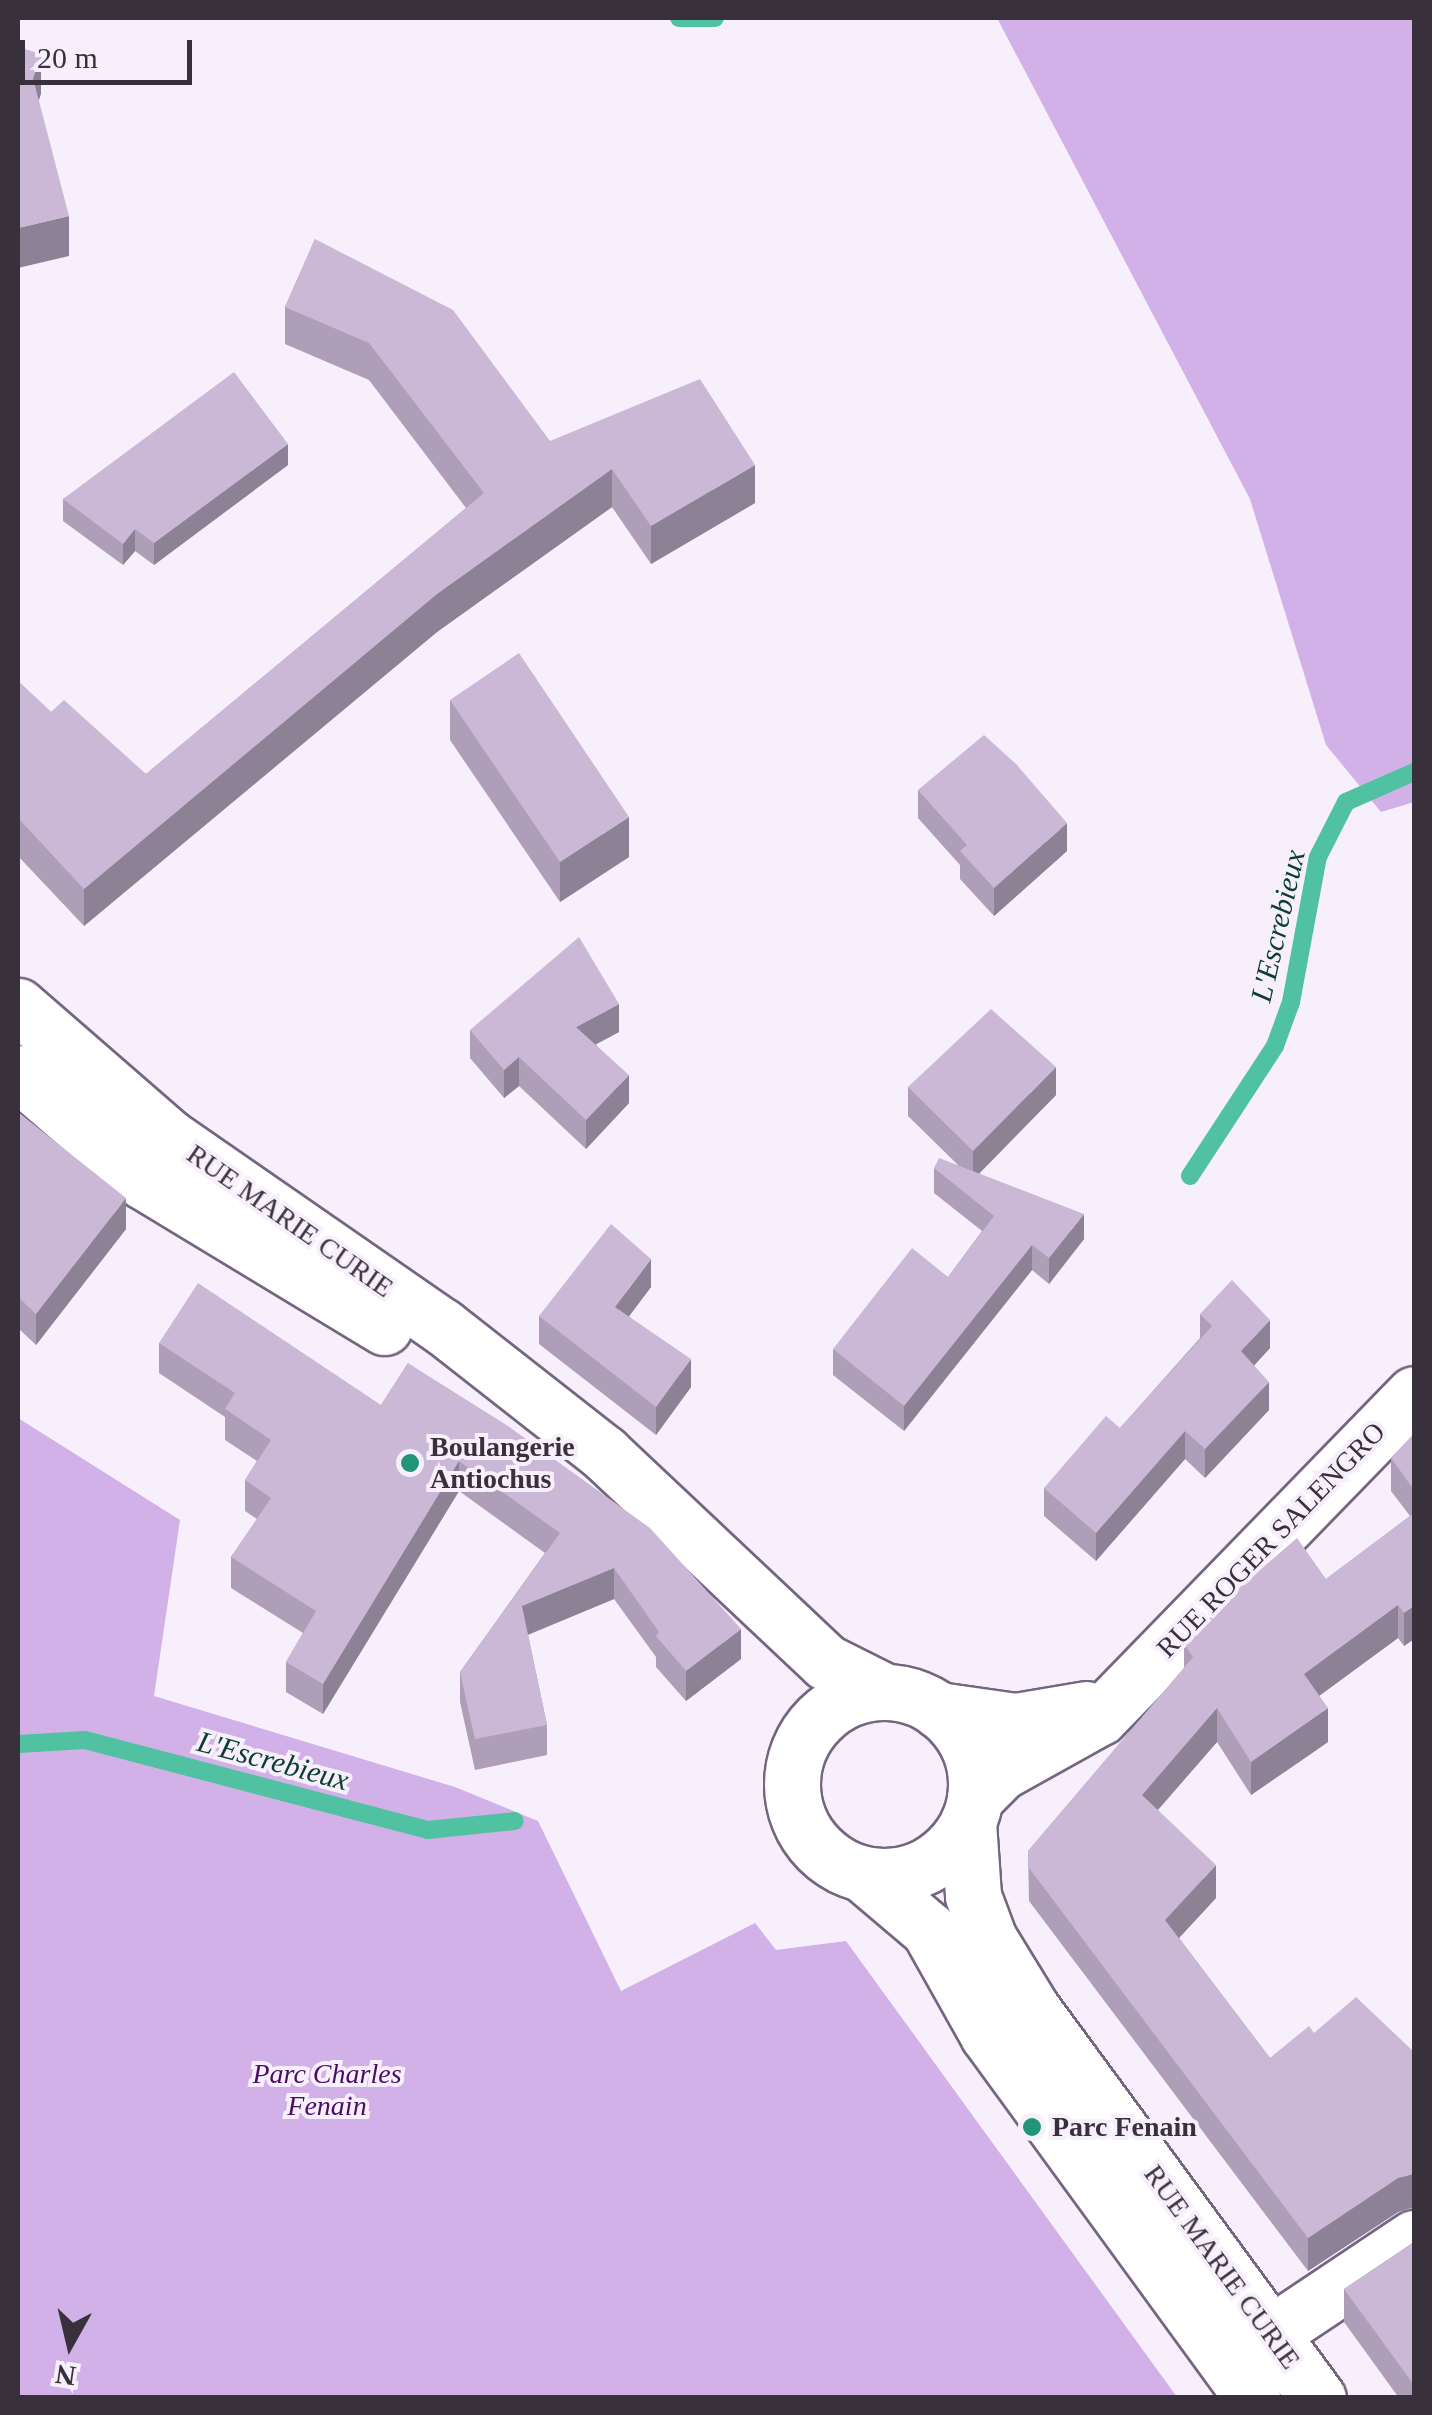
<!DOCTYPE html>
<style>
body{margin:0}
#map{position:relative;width:1432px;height:2415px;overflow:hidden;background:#f7f0fc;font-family:Georgia,serif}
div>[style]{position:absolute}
.green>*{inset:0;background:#d2b1e8}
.stream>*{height:18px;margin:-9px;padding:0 9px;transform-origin:9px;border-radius:9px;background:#50c2a2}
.roads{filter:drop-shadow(2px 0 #756580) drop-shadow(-2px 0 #756580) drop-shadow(0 2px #756580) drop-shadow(0 -2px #756580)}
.minor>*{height:55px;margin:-27.5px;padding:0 27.5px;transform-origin:27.5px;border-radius:27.5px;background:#fff}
.minor>.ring{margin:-27.5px;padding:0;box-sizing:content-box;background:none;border:55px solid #fff;border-radius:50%}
.wall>*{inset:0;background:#ae9eb8}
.shaded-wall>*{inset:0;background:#8d8196}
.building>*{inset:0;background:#cab8d6}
.dots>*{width:28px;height:28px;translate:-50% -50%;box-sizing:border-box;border:5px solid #f7f0fc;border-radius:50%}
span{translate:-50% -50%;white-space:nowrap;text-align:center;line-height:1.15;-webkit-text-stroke:8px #f7f0fc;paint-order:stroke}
.street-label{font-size:28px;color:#38313c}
.poi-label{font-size:28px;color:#38313c;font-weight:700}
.left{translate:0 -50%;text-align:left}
.park-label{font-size:28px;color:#4a0d66;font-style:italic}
.water-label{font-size:30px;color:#093d30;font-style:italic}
.frame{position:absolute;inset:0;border:20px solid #38313c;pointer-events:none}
.north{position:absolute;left:20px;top:2295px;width:100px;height:100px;-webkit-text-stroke:8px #f7f0fc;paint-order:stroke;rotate:188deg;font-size:28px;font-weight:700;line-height:40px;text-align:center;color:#38313c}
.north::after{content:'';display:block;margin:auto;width:35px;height:45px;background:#38313c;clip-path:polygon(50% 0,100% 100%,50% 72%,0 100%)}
.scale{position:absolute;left:20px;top:40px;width:172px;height:45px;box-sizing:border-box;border:5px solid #38313c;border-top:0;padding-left:12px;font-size:30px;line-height:35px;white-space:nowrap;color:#38313c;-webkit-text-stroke:8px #f7f0fc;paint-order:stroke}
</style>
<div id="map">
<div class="green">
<i style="clip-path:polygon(997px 18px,1414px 18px,1414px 802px,1381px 812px,1326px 745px,1250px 499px)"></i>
<i style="clip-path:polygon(18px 1418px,180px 1520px,154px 1696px,455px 1787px,538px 1821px,621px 1991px,755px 1923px,776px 1950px,846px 1941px,1177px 2397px,18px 2397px)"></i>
</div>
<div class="stream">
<i style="left:679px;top:18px;width:36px"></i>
<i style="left:1190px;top:1176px;width:155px;rotate:-56.8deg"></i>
<i style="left:1275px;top:1046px;width:47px;rotate:-70deg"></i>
<i style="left:1291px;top:1002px;width:147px;rotate:-79.5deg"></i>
<i style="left:1318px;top:857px;width:62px;rotate:-63deg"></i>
<i style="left:1346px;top:802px;width:74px;rotate:-23.8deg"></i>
<i style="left:18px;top:1744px;width:67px;rotate:-3.4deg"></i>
<i style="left:85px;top:1740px;width:355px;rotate:14.7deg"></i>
<i style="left:428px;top:1830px;width:87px;rotate:-5.9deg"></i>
</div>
<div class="roads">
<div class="minor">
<i style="left:18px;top:1006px;width:201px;rotate:41deg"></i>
<i style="left:170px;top:1138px;width:331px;rotate:34.7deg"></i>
<i style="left:442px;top:1326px;width:206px;rotate:38.1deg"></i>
<i style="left:604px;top:1453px;width:305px;rotate:43.3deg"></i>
<i style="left:826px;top:1662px;width:67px;rotate:26.6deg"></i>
<i style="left:18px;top:1073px;width:165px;rotate:40.8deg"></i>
<i style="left:143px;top:1181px;width:282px;rotate:31.2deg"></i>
<i class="ring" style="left:792px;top:1692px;width:129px;height:129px"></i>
<i style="left:938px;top:1710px;width:78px;rotate:8.1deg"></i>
<i style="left:1015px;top:1721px;width:72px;rotate:-9.6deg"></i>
<i style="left:975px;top:1798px;width:37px;rotate:-45deg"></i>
<i style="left:1001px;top:1772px;width:113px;rotate:-29.1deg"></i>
<i style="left:1100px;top:1717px;width:450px;rotate:-45.8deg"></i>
<i style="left:968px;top:1822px;width:74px;rotate:86.1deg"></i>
<i style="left:973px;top:1896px;width:46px;rotate:69.6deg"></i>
<i style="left:989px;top:1939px;width:82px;rotate:58.4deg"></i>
<i style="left:1032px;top:2009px;width:483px;rotate:53.7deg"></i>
<i style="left:863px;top:1874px;width:87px;rotate:40.3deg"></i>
<i style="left:929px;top:1930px;width:120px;rotate:60.7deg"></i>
<i style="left:988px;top:2035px;width:449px;rotate:53.9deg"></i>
<i style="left:1270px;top:2334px;width:173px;rotate:-33.7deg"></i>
</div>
</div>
<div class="wall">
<i style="clip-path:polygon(315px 239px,550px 441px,755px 503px,651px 564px,612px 507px,437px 632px,84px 926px,18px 856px,18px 681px,51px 712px,146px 774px,466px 508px,369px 380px,285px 344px,285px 307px)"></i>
<i style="clip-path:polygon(288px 465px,154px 565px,135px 551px,123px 565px,63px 521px,63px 499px)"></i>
<i style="clip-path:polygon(450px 700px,629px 857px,560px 902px,450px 740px)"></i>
<i style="clip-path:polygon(918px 790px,1067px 851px,994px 916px,960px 879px,960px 865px,918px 818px)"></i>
<i style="clip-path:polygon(470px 1030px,619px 1032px,596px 1044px,629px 1103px,586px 1149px,519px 1086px,504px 1098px,470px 1058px)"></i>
<i style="clip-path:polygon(908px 1087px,1056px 1095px,979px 1173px,1084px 1239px,1049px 1284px,1032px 1270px,904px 1431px,833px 1375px,833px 1349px,948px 1277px,982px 1231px,934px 1193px,934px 1168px,958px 1165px,908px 1116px)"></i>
<i style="clip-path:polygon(18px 1112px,126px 1229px,36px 1345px,18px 1328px)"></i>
<i style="clip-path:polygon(651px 1287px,629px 1316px,691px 1387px,656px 1435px,539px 1344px,539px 1316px)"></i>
<i style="clip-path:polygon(1200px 1314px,1270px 1348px,1254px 1365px,1269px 1410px,1205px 1478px,1185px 1459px,1096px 1561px,1044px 1516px,1044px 1488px,1120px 1428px,1200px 1338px)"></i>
<i style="clip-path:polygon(159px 1343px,381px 1405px,408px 1363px,741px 1659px,686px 1701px,656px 1667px,656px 1657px,614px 1599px,528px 1635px,547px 1725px,547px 1755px,475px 1770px,460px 1702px,460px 1672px,545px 1553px,459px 1491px,323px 1714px,286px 1692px,286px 1662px,303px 1633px,231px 1588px,231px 1557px,257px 1519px,245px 1511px,245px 1480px,257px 1461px,225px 1440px,225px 1417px,159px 1373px)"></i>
<i style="clip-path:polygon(1414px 1434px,1414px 1639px,1404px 1646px,1398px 1638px,1319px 1696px,1328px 1742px,1251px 1795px,1217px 1742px,1158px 1810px,1216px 1898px,1179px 1938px,1270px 2058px,1314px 2033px,1414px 2052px,1414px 2208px,1398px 2212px,1308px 2271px,1029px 1901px,1028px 1851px,1184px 1668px,1184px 1644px,1326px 1579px,1410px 1516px,1391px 1491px,1391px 1458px)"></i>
<i style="clip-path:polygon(1414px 2242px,1414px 2398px,1399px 2398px,1344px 2322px,1344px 2289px)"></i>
</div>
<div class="shaded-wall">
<i style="clip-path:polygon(41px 54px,41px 94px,33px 118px,33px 78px)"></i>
<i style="clip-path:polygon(69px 216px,69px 256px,18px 268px,18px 228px)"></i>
<i style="clip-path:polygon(288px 444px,288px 465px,154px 565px,154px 543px)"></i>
<i style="clip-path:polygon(755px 465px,755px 503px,651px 564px,651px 526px)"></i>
<i style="clip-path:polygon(612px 469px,612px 507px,437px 632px,84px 926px,84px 889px,437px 594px)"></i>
<i style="clip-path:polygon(135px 529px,135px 551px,123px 565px,123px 544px)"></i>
<i style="clip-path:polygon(629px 817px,629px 857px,560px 902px,560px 862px)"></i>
<i style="clip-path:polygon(1067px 823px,1067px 851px,994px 916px,994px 888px)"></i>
<i style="clip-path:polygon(619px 1004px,619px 1032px,576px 1055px,576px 1027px)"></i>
<i style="clip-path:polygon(519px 1057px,519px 1086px,504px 1098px,504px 1070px)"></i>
<i style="clip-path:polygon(1056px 1067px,1056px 1095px,973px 1180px,973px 1151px)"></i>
<i style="clip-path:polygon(629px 1075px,629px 1103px,586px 1149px,586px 1120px)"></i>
<i style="clip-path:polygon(126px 1198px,126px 1229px,36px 1345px,36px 1314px)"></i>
<i style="clip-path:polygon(1084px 1214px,1084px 1239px,1049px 1284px,1049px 1258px)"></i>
<i style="clip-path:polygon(1032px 1245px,1032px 1270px,904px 1431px,904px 1406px)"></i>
<i style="clip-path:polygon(651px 1259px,651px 1287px,615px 1335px,615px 1307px)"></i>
<i style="clip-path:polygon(1270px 1320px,1270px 1348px,1241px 1380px,1241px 1351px)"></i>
<i style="clip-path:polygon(691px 1359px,691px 1387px,656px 1435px,656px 1407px)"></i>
<i style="clip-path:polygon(1269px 1382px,1269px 1410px,1205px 1478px,1205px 1449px)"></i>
<i style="clip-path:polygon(1185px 1431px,1185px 1459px,1096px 1561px,1096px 1533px)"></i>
<i style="clip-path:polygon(459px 1461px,459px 1491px,323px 1714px,323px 1684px)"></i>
<i style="clip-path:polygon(614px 1568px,614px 1599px,522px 1637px,522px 1606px)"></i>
<i style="clip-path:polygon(1398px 1605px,1398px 1638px,1304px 1707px,1304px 1674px)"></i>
<i style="clip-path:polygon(1414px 1606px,1414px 1639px,1404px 1646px,1404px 1613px)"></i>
<i style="clip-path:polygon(741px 1629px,741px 1659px,686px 1701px,686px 1671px)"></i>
<i style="clip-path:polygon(1217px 1708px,1217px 1742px,1142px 1828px,1142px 1795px)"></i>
<i style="clip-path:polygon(1328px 1708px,1328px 1742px,1251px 1795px,1251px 1762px)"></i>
<i style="clip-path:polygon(1216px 1865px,1216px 1898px,1165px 1953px,1165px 1920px)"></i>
<i style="clip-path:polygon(1413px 2174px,1413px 2207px,1398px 2212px,1308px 2271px,1308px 2238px,1398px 2178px)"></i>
</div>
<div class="building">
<i style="clip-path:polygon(18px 47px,41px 54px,33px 78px,69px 216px,18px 228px)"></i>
<i style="clip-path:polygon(315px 239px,453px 310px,550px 441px,700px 379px,755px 465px,651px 526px,612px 469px,437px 594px,84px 889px,18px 818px,18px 681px,51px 712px,64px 700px,146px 774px,484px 493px,369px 343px,285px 307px)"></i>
<i style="clip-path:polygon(234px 372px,288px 444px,154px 543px,135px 529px,123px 544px,63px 499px)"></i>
<i style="clip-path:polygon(519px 653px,629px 817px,560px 862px,450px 700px)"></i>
<i style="clip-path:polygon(984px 735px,1016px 764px,1067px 823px,994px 888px,960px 851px,967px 845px,918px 790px)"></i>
<i style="clip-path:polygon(579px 937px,619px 1004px,576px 1027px,629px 1075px,586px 1120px,519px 1057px,504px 1070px,470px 1030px)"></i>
<i style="clip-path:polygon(991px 1009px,1056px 1067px,973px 1151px,908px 1087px)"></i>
<i style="clip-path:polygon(18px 1112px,126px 1198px,36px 1314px,18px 1297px)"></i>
<i style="clip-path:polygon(939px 1158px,1084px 1214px,1049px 1258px,1032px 1245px,904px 1406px,833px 1349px,912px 1248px,948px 1277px,994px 1216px,934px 1168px)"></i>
<i style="clip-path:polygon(611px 1224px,651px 1259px,615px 1307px,691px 1359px,656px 1407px,539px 1316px)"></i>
<i style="clip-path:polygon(1232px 1280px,1270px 1320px,1241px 1351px,1269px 1382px,1205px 1449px,1185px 1431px,1096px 1533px,1044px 1488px,1106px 1416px,1120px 1428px,1212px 1326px,1200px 1314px)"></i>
<i style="clip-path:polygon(198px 1283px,381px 1405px,408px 1363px,508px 1426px,650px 1528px,741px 1629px,686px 1671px,656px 1636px,659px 1632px,614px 1568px,522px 1606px,547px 1725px,475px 1739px,460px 1672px,560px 1533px,459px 1461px,323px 1684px,286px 1662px,316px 1611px,231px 1557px,271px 1498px,245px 1480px,271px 1440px,225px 1409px,235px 1393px,159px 1343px)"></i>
<i style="clip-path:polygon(1414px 1434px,1414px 1490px,1391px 1458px)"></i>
<i style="clip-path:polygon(1414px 1513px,1414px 1606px,1404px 1613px,1398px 1605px,1304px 1674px,1328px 1708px,1251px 1762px,1217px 1708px,1142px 1795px,1216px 1865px,1165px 1920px,1270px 2058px,1309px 2026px,1314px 2033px,1356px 1997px,1414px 2052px,1414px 2174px,1398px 2178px,1308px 2238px,1029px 1868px,1028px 1851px,1193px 1657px,1184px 1644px,1241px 1586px,1297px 1538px,1326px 1579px)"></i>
<i style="clip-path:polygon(1414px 2242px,1414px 2385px,1344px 2289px)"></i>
</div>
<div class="dots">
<i style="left:410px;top:1463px;background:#229578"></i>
<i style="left:1032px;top:2127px;background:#229578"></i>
</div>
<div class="street-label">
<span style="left:290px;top:1221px;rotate:35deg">RUE MARIE CURIE</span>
<span style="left:1271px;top:1540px;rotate:-46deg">RUE ROGER SALENGRO</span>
<span style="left:1222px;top:2267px;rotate:54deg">RUE MARIE CURIE</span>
</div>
<div class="poi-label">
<span class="left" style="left:430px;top:1463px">Boulangerie<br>Antiochus</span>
<span class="left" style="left:1052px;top:2127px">Parc Fenain</span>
</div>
<div class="park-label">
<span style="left:327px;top:2090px">Parc Charles<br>Fenain</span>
</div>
<div class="water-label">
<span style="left:1278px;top:926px;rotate:-77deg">L'Escrebieux</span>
<span style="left:273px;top:1761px;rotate:15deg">L'Escrebieux</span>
</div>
<div class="frame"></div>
<div class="north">N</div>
<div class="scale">20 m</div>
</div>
